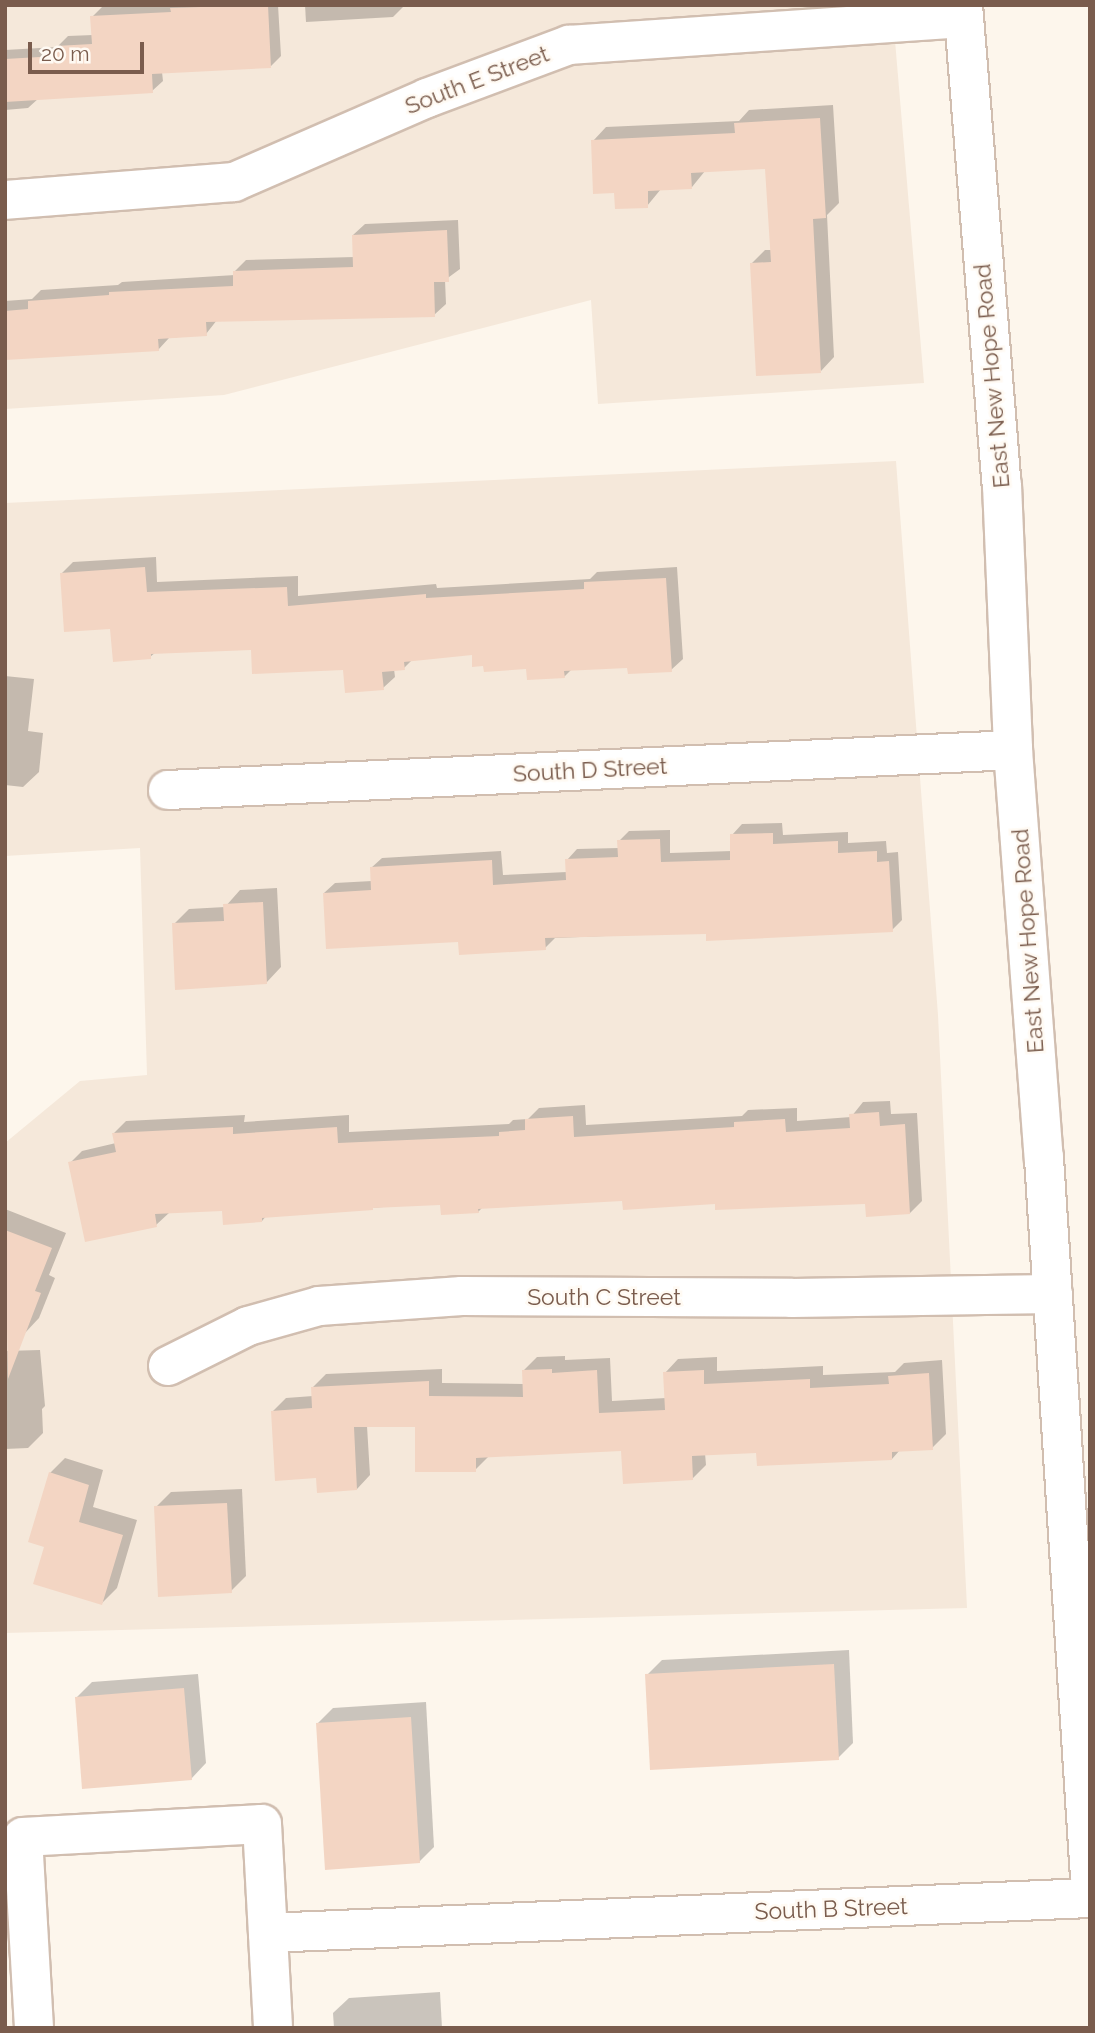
<!DOCTYPE html>
<style>
body{margin:0}
#map{position:relative;width:1095px;height:2033px;overflow:hidden;background:#fdf6ec;font-family:Raleway,sans-serif}
div>[style]{position:absolute}
.residential>*{inset:0;background:#f5e8da}
.shadow>*{inset:0;background:#0003}
.building>*{inset:0;background:#f3d5c3}
.roads{filter:drop-shadow(2px 0 #d1beb0) drop-shadow(-2px 0 #d1beb0) drop-shadow(0 2px #d1beb0) drop-shadow(0 -2px #d1beb0)}
.minor>*{height:38px;margin:-19px;padding:0 19px;transform-origin:19px;border-radius:19px;background:#fff}
span{translate:-50% -50%;white-space:nowrap;text-align:center;line-height:1.15;-webkit-text-stroke:5px #fffaf3;paint-order:stroke}
.street-label{font-size:23px;color:#7a5c4d}
.frame{position:absolute;inset:0;border:7px solid #7a5c4d;pointer-events:none}
.scale{position:absolute;left:28px;top:42px;width:116px;height:32px;box-sizing:border-box;border:4px solid #7a5c4d;border-top:0;padding-left:9px;font-size:21px;line-height:24px;white-space:nowrap;color:#7a5c4d;-webkit-text-stroke:5px #fffaf3;paint-order:stroke}
</style>
<div id="map">
<div class="residential">
<i style="clip-path:polygon(5px 5px,892px 5px,924px 383px,598px 404px,591px 300px,224px 395px,5px 409px)"></i>
<i style="clip-path:polygon(896px 461px,938px 1015px,967px 1608px,5px 1633px,5px 1143px,80px 1081px,147px 1075px,140px 848px,5px 856px,5px 503px)"></i>
</div>
<div class="shadow">
<i style="clip-path:polygon(278px 5px,281px 56px,271px 66px,162px 72px,163px 81px,152px 91px,39px 98px,28px 108px,5px 110px,5px 50px,57px 47px,68px 36px,93px 35px,92px 17px,102px 7px)"></i>
<i style="clip-path:polygon(305px 5px,403px 5px,403px 7px,393px 17px,306px 22px)"></i>
<i style="clip-path:polygon(833px 105px,839px 203px,827px 215px,834px 357px,821px 371px,751px 264px,765px 250px,772px 250px,766px 168px,705px 171px,692px 187px,661px 189px,647px 206px,616px 192px,593px 141px,606px 127px,739px 121px,749px 110px)"></i>
<i style="clip-path:polygon(458px 220px,460px 269px,445px 280px,446px 304px,434px 315px,217px 320px,206px 334px,169px 338px,158px 350px,5px 357px,5px 301px,32px 299px,41px 290px,118px 285px,122px 282px,235px 275px,235px 271px,246px 260px,354px 257px,353px 235px,365px 224px)"></i>
<i style="clip-path:polygon(156px 557px,157px 582px,298px 576px,298px 596px,436px 584px,437px 588px,590px 579px,597px 572px,677px 567px,683px 659px,671px 670px,629px 666px,572px 669px,564px 677px,527px 667px,485px 664px,473px 654px,413px 659px,404px 668px,394px 669px,395px 677px,383px 688px,345px 668px,253px 648px,156px 652px,150px 657px,112px 627px,61px 574px,73px 562px)"></i>
<i style="clip-path:polygon(5px 676px,34px 679px,28px 731px,43px 733px,39px 772px,23px 787px,5px 785px)"></i>
<i style="clip-path:polygon(782px 823px,783px 835px,848px 832px,848px 843px,886px 841px,887px 853px,898px 852px,902px 920px,892px 930px,707px 932px,555px 938px,545px 948px,460px 940px,324px 893px,335px 883px,372px 881px,371px 868px,382px 858px,501px 851px,503px 875px,567px 872px,567px 860px,577px 849px,619px 848px,619px 841px,629px 831px,670px 830px,670px 853px,732px 851px,732px 835px,742px 824px)"></i>
<i style="clip-path:polygon(277px 888px,281px 967px,266px 983px,174px 924px,189px 909px,225px 907px,240px 890px)"></i>
<i style="clip-path:polygon(890px 1101px,891px 1114px,917px 1113px,922px 1201px,910px 1213px,867px 1202px,624px 1200px,482px 1208px,478px 1212px,442px 1203px,267px 1215px,262px 1221px,223px 1209px,170px 1212px,156px 1225px,70px 1163px,82px 1151px,116px 1143px,114px 1133px,126px 1121px,245px 1115px,244px 1122px,349px 1115px,349px 1132px,509px 1124px,513px 1120px,528px 1119px,539px 1108px,585px 1105px,586px 1125px,742px 1116px,748px 1110px,797px 1108px,797px 1121px,851px 1117px,863px 1102px)"></i>
<i style="clip-path:polygon(5px 1209px,66px 1233px,49px 1275px,55px 1278px,39px 1318px,24px 1334px,5px 1326px)"></i>
<i style="clip-path:polygon(40px 1350px,45px 1406px,42px 1409px,43px 1433px,28px 1448px,5px 1449px,5px 1351px)"></i>
<i style="clip-path:polygon(565px 1356px,565px 1360px,610px 1358px,612px 1401px,666px 1398px,665px 1373px,678px 1359px,717px 1357px,717px 1371px,823px 1366px,823px 1375px,895px 1372px,904px 1363px,942px 1360px,946px 1434px,932px 1448px,900px 1450px,892px 1459px,758px 1451px,705px 1453px,706px 1465px,692px 1479px,622px 1449px,489px 1456px,475px 1470px,416px 1425px,367px 1426px,370px 1475px,357px 1489px,318px 1476px,273px 1411px,286px 1398px,313px 1396px,313px 1387px,326px 1374px,442px 1369px,442px 1383px,524px 1384px,523px 1371px,537px 1357px)"></i>
<i style="clip-path:polygon(65px 1458px,103px 1470px,93px 1507px,137px 1520px,117px 1588px,102px 1603px,47px 1545px,50px 1473px)"></i>
<i style="clip-path:polygon(242px 1489px,246px 1576px,231px 1591px,156px 1507px,171px 1492px)"></i>
<i style="clip-path:polygon(849px 1650px,853px 1743px,838px 1758px,647px 1675px,662px 1660px)"></i>
<i style="clip-path:polygon(198px 1674px,206px 1763px,191px 1779px,77px 1697px,92px 1682px)"></i>
<i style="clip-path:polygon(426px 1702px,434px 1847px,419px 1862px,318px 1723px,333px 1708px)"></i>
<i style="clip-path:polygon(440px 1992px,442px 2028px,334px 2028px,333px 2013px,349px 1998px)"></i>
</div>
<div class="building">
<i style="clip-path:polygon(268px 5px,271px 68px,152px 74px,153px 93px,5px 102px,5px 59px,57px 56px,56px 46px,92px 44px,90px 16px,171px 12px,170px 8px)"></i>
<i style="clip-path:polygon(820px 118px,826px 218px,813px 219px,821px 373px,756px 376px,750px 263px,771px 262px,765px 169px,691px 173px,692px 189px,648px 191px,648px 208px,615px 209px,614px 193px,593px 194px,591px 140px,735px 133px,734px 123px)"></i>
<i style="clip-path:polygon(447px 230px,449px 282px,434px 282px,435px 317px,206px 322px,207px 336px,158px 339px,159px 351px,5px 360px,5px 311px,28px 309px,28px 301px,109px 295px,109px 292px,233px 286px,233px 271px,353px 267px,352px 235px)"></i>
<i style="clip-path:polygon(145px 567px,147px 592px,287px 587px,288px 606px,426px 594px,426px 598px,584px 589px,584px 582px,666px 578px,672px 672px,628px 674px,627px 668px,564px 671px,565px 678px,527px 680px,526px 669px,484px 672px,483px 666px,472px 667px,472px 655px,404px 662px,405px 670px,382px 672px,384px 690px,345px 693px,343px 670px,252px 674px,251px 650px,151px 654px,151px 659px,113px 662px,110px 629px,64px 632px,60px 573px)"></i>
<i style="clip-path:polygon(773px 833px,773px 844px,838px 841px,838px 853px,877px 851px,877px 862px,889px 861px,893px 932px,706px 941px,706px 934px,545px 938px,546px 950px,459px 955px,458px 942px,326px 949px,323px 893px,371px 890px,370px 867px,492px 860px,493px 885px,566px 880px,565px 859px,618px 857px,617px 840px,660px 839px,661px 862px,730px 860px,730px 834px)"></i>
<i style="clip-path:polygon(263px 902px,267px 984px,175px 990px,172px 923px,224px 921px,223px 904px)"></i>
<i style="clip-path:polygon(879px 1112px,880px 1126px,905px 1124px,910px 1214px,866px 1217px,865px 1204px,715px 1210px,715px 1204px,623px 1210px,622px 1201px,478px 1209px,479px 1213px,441px 1215px,440px 1205px,373px 1208px,373px 1210px,262px 1218px,262px 1222px,223px 1225px,222px 1211px,155px 1214px,157px 1227px,85px 1242px,68px 1162px,116px 1152px,112px 1133px,233px 1127px,233px 1134px,337px 1127px,338px 1143px,499px 1136px,499px 1132px,525px 1130px,525px 1119px,573px 1116px,574px 1137px,734px 1127px,734px 1122px,785px 1119px,786px 1132px,850px 1128px,849px 1114px)"></i>
<i style="clip-path:polygon(5px 1230px,52px 1248px,35px 1291px,41px 1293px,8px 1379px)"></i>
<i style="clip-path:polygon(552px 1369px,552px 1373px,597px 1370px,599px 1413px,665px 1410px,663px 1372px,704px 1370px,704px 1384px,810px 1379px,810px 1388px,889px 1384px,888px 1376px,929px 1373px,933px 1450px,892px 1452px,892px 1460px,757px 1466px,756px 1453px,692px 1456px,693px 1480px,623px 1484px,621px 1451px,476px 1458px,476px 1472px,415px 1472px,415px 1427px,354px 1427px,357px 1490px,317px 1493px,316px 1478px,275px 1481px,271px 1411px,312px 1408px,311px 1387px,429px 1381px,429px 1396px,523px 1397px,522px 1370px)"></i>
<i style="clip-path:polygon(49px 1472px,89px 1485px,79px 1522px,123px 1535px,102px 1605px,33px 1584px,44px 1547px,28px 1542px)"></i>
<i style="clip-path:polygon(227px 1503px,232px 1593px,158px 1597px,154px 1506px)"></i>
<i style="clip-path:polygon(834px 1664px,839px 1760px,650px 1770px,645px 1674px)"></i>
<i style="clip-path:polygon(184px 1688px,192px 1780px,82px 1789px,75px 1697px)"></i>
<i style="clip-path:polygon(411px 1717px,420px 1863px,325px 1870px,316px 1723px)"></i>
</div>
<div class="roads">
<div class="minor">
<i style="left:963px;top:5px;width:482px;rotate:85.4deg"></i>
<i style="left:1002px;top:485px;width:265px;rotate:87.6deg"></i>
<i style="left:1013px;top:750px;width:409px;rotate:85.7deg"></i>
<i style="left:1044px;top:1158px;width:721px;rotate:86.34deg"></i>
<i style="left:5px;top:200px;width:230px;rotate:-4.5deg"></i>
<i style="left:234px;top:182px;width:210px;rotate:-23.5deg"></i>
<i style="left:427px;top:98px;width:152px;rotate:-20.5deg"></i>
<i style="left:569px;top:45px;width:395px;rotate:-3.9deg"></i>
<i style="left:168px;top:790px;width:846px;rotate:-2.71deg"></i>
<i style="left:168px;top:1366px;width:89px;rotate:-26.6deg"></i>
<i style="left:248px;top:1326px;width:74px;rotate:-15.7deg"></i>
<i style="left:319px;top:1306px;width:143px;rotate:-4deg"></i>
<i style="left:462px;top:1296px;width:330px;rotate:0.3deg"></i>
<i style="left:792px;top:1298px;width:261px;rotate:-0.9deg"></i>
<i style="left:268px;top:1933px;width:823px;rotate:-2.44deg"></i>
<i style="left:34px;top:2028px;width:191px;rotate:-93.3deg"></i>
<i style="left:23px;top:1837px;width:239px;rotate:-3.1deg"></i>
<i style="left:262px;top:1824px;width:204px;rotate:86.9deg"></i>
</div>
</div>
<div class="street-label">
<span style="left:477px;top:80px;rotate:-21deg">South E Street</span>
<span style="left:992px;top:376px;rotate:-95deg">East New Hope Road</span>
<span style="left:590px;top:770px;rotate:-3deg">South D Street</span>
<span style="left:1028px;top:941px;rotate:-94deg">East New Hope Road</span>
<span style="left:604px;top:1297px">South C Street</span>
<span style="left:831px;top:1909px;rotate:-2deg">South B Street</span>
</div>
<div class="frame"></div>
<div class="scale">20 m</div>
</div>
